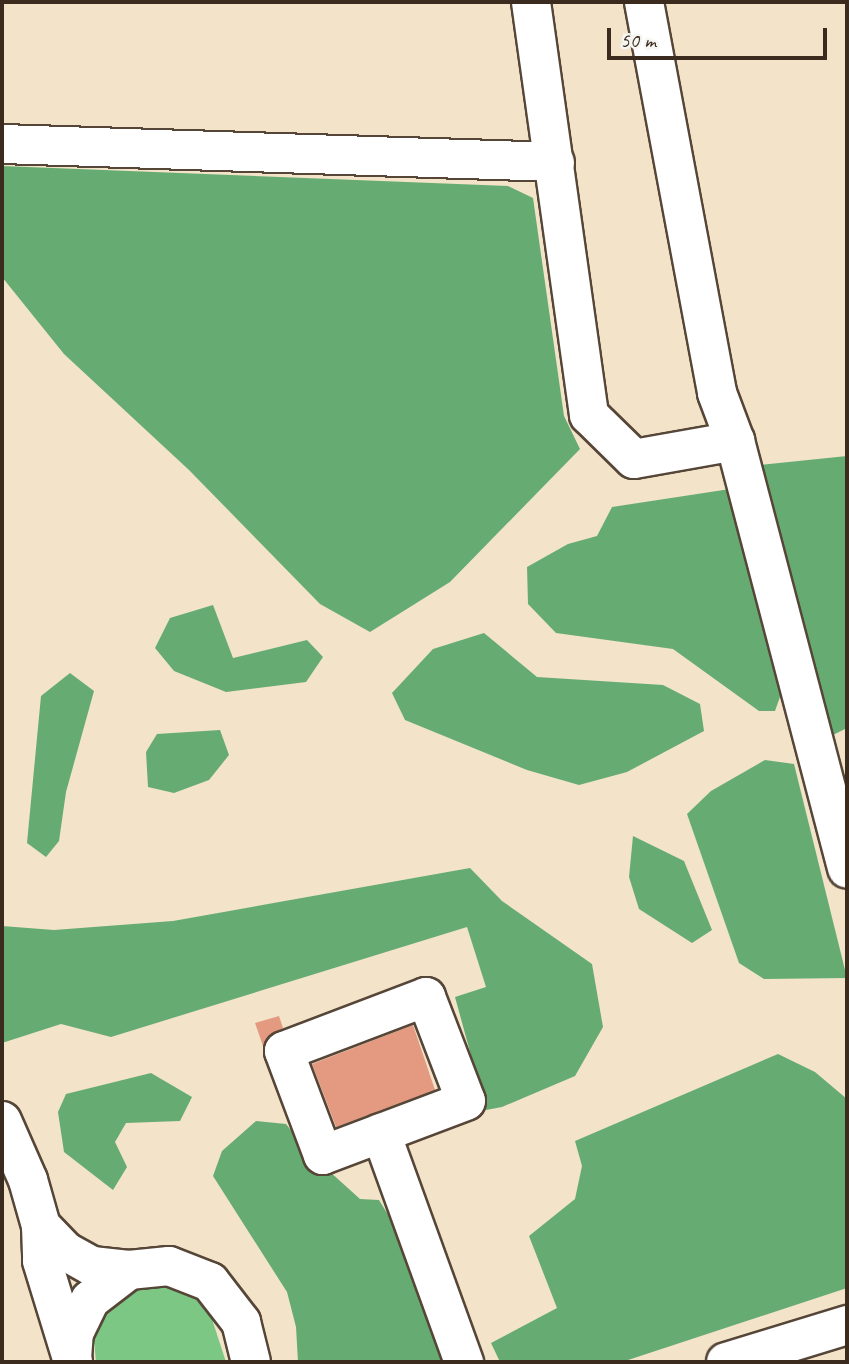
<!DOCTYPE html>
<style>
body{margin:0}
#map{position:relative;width:849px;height:1364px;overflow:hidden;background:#f2e3c9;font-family:Caveat,sans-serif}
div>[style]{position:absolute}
.green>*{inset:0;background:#7dc785}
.forest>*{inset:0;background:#66ac72}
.building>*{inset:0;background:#e49a81}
.roads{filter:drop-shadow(2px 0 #564638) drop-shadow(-2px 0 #564638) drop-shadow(0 2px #564638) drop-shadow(0 -2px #564638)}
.minor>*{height:38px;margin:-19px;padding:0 19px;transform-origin:19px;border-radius:19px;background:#fff}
span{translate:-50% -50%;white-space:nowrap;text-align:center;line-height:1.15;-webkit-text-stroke:6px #f6f6f2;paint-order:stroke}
.frame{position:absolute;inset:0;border:4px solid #3b2a1e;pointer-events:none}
.scale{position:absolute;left:607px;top:28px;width:220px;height:32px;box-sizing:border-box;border:4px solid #3b2a1e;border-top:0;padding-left:9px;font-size:21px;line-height:24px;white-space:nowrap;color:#3b2a1e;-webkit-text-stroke:5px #f6f6f2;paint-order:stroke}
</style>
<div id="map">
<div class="green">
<i style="clip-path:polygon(170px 1285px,199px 1299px,210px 1313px,226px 1362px,96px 1362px,94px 1341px,108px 1309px,137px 1288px)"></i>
</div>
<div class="forest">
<i style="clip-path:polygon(2px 166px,508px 186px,533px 198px,564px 416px,580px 449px,450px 582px,370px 632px,320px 604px,189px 470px,64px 354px,2px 277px)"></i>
<i style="clip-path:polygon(847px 456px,847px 728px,823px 740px,750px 466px)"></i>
<i style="clip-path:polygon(730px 489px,781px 694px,775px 711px,759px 711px,673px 649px,556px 633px,528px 604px,527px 567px,568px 544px,597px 536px,612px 507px)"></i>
<i style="clip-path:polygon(213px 605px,233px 658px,307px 640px,323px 657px,306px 682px,226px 692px,174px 671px,155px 648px,170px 618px)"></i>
<i style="clip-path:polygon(484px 633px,537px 677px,663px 685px,700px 704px,704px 731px,627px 772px,579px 785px,527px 770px,405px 720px,392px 693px,433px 649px)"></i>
<i style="clip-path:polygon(70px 673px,94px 691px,66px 792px,59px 841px,46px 857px,27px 843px,41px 696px)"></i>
<i style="clip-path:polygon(220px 730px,229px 755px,209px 780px,174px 793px,148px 787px,146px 752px,157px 734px)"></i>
<i style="clip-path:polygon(765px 760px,794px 764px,847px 978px,764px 979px,739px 963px,687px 814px,711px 791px)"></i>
<i style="clip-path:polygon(633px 836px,684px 861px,712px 930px,692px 943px,639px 909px,629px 877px)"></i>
<i style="clip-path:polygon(470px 868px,502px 901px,592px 964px,603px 1027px,575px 1076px,502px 1107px,486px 1110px,455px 997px,486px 987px,467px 927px,111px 1037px,61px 1024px,2px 1043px,2px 926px,54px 930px,173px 921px)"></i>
<i style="clip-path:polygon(778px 1054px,815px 1072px,847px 1099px,847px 1288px,622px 1362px,500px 1362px,491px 1343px,557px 1308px,529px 1236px,575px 1199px,582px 1166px,575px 1141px)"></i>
<i style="clip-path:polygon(151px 1073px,192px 1097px,180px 1121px,126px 1123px,115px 1142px,127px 1167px,113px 1190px,64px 1152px,58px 1112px,66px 1094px)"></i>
<i style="clip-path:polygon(256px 1121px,286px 1124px,308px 1152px,360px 1199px,379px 1200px,429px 1281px,456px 1362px,298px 1362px,296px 1327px,287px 1292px,213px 1176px,222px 1151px)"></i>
</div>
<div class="building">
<i style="clip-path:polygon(279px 1016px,283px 1028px,268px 1037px,263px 1046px,255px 1023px)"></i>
<i style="clip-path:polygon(413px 1025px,435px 1090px,336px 1127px,312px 1064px)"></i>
</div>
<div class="roads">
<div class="minor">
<i style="left:531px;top:2px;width:417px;rotate:82deg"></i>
<i style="left:589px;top:415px;width:63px;rotate:44.4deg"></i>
<i style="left:634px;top:459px;width:103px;rotate:-10.1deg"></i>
<i style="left:735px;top:441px;width:442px;rotate:75.3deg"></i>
<i style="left:644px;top:2px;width:398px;rotate:79.4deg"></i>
<i style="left:717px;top:393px;width:51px;rotate:69.4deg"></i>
<i style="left:2px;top:144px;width:553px;rotate:1.86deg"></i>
<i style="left:426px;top:997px;width:111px;rotate:69deg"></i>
<i style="left:466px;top:1101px;width:153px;rotate:159.3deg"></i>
<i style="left:323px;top:1155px;width:111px;rotate:-110.6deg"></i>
<i style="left:284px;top:1051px;width:152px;rotate:-20.8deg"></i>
<i style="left:2px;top:1121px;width:64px;rotate:66.2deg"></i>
<i style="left:28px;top:1180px;width:48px;rotate:74.2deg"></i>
<i style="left:41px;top:1226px;width:35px;rotate:88deg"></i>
<i style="left:42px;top:1261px;width:106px;rotate:72.9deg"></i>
<i style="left:381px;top:1133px;width:244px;rotate:70.1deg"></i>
<i style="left:41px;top:1226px;width:35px;rotate:46deg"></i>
<i style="left:65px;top:1251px;width:31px;rotate:29deg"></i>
<i style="left:92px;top:1266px;width:37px;rotate:6deg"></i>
<i style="left:129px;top:1270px;width:40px;rotate:-5.7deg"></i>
<i style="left:169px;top:1266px;width:44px;rotate:21.3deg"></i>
<i style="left:210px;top:1282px;width:51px;rotate:52.2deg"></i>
<i style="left:241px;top:1322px;width:41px;rotate:76deg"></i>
<i style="left:72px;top:1359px;width:26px;rotate:-86deg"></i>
<i style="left:74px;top:1333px;width:37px;rotate:-64deg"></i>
<i style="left:90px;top:1300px;width:49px;rotate:-37.6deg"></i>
<i style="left:726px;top:1362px;width:127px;rotate:-17deg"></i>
</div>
</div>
<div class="frame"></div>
<div class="scale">50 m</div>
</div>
